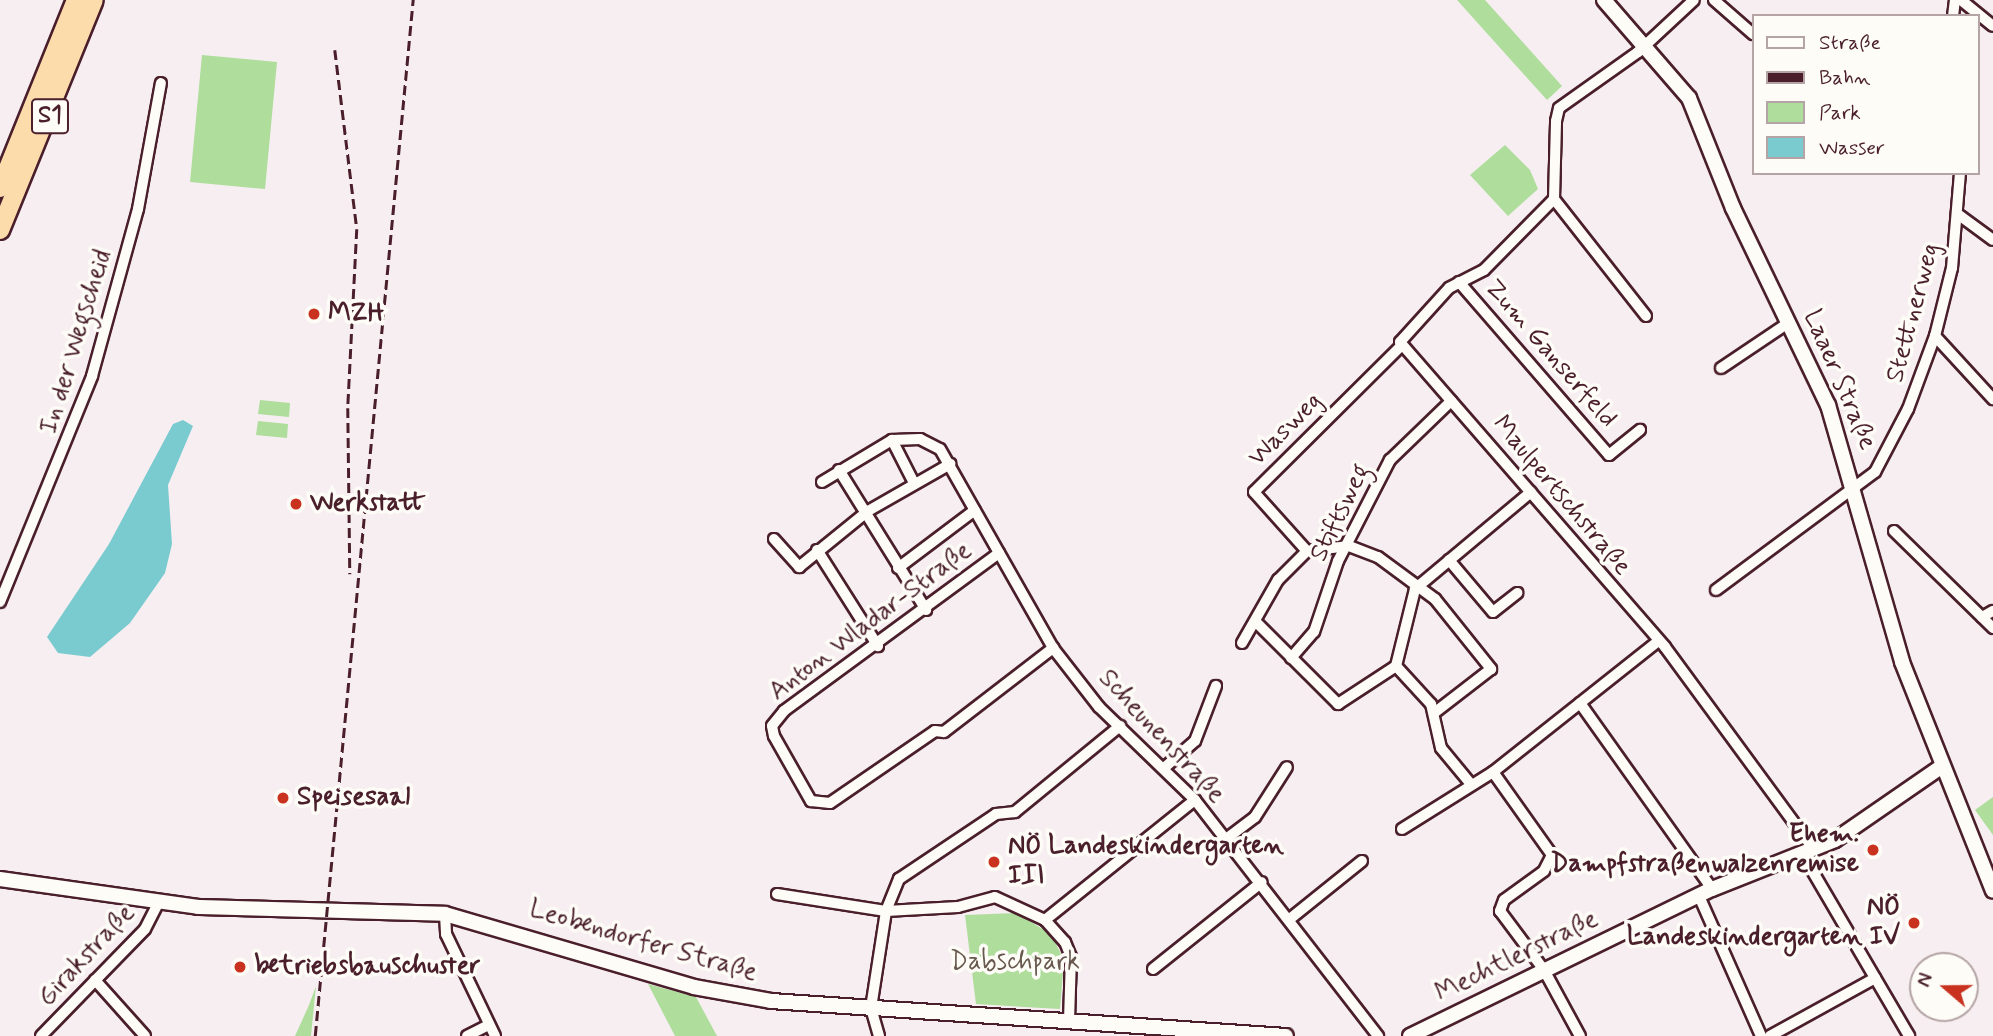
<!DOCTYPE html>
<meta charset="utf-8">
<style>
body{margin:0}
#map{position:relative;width:1993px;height:1036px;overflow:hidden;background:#f7eef1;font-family:Mynerve,sans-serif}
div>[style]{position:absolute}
.green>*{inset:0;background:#aedd9c}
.water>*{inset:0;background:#79cbd0}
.roads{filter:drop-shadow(2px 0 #4a1f2b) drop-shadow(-2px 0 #4a1f2b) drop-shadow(0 2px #4a1f2b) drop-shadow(0 -2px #4a1f2b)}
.street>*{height:10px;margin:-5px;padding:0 5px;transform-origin:5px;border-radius:5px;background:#fdfcf7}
.secondary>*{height:14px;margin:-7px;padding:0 7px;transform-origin:7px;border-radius:7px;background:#fdfcf7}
.highway>*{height:18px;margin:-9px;padding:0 9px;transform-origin:9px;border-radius:9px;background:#fddcac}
.rail>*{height:2.5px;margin-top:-1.25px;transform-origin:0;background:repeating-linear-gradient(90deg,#4a1f2b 0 10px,transparent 0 15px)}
.dots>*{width:19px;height:19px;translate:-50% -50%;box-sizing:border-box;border:4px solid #fdfcf7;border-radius:50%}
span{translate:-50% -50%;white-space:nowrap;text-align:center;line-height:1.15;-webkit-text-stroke:7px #fdfcf7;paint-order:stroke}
.shield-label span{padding:2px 5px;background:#fdfcf7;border:2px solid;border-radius:5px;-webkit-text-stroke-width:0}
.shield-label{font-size:24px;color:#4a1f2b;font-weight:700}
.street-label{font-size:26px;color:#4a1f2b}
.poi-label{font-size:26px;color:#4a1f2b;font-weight:700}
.left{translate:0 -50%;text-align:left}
.right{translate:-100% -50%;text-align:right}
.park-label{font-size:26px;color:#68584d}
.legend{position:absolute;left:1752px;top:14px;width:228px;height:161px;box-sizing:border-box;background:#fdfcf7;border:2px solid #b5a4a5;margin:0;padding:9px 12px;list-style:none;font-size:21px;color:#4a1f2b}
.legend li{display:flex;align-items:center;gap:14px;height:35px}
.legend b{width:35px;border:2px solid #b5a4a5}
.north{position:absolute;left:1909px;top:952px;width:70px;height:70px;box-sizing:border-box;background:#fdfcf7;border:2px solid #b5a4a5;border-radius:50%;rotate:290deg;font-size:19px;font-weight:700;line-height:28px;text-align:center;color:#4a1f2b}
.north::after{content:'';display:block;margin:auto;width:24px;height:32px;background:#c8321e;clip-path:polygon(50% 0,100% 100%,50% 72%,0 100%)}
</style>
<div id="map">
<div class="green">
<i style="clip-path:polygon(1457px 0,1485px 0,1562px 86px,1547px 100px)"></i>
<i style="clip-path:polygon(202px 55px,277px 62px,265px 189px,190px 182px)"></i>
<i style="clip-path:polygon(1505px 145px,1530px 170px,1538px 189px,1508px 216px,1470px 175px)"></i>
<i style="clip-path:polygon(260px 400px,290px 403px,289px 417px,258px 414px)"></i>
<i style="clip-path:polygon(258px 421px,288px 424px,287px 438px,256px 435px)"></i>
<i style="clip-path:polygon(1993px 797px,1993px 835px,1975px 810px)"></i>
<i style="clip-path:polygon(1016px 913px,1051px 934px,1064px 960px,1060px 1009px,976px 1004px,965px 915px)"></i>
<i style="clip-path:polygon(648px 984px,696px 997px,717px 1036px,675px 1036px)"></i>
<i style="clip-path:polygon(316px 986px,311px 1036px,295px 1036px,309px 1005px)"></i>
</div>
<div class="water">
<i style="clip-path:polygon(183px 420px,193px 426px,168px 485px,172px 544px,165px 573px,130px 623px,90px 657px,58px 653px,47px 637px,109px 544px,173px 424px)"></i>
</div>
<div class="roads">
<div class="street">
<i style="left:1714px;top:0;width:52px;rotate:41.1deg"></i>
<i style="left:1961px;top:0;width:41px;rotate:39.1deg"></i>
<i style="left:1953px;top:16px;width:16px;rotate:-83deg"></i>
<i style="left:1554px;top:199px;width:100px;rotate:134.6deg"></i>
<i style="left:1484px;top:270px;width:39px;rotate:153deg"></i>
<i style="left:1449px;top:288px;width:73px;rotate:132.2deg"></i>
<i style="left:1400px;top:342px;width:404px;rotate:49deg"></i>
<i style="left:1665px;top:647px;width:252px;rotate:53.7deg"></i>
<i style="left:1959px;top:215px;width:42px;rotate:36.3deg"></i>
<i style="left:1459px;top:282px;width:229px;rotate:49.1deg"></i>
<i style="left:1609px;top:455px;width:40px;rotate:-39deg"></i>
<i style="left:1646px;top:316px;width:149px;rotate:-128.2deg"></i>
<i style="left:1554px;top:199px;width:78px;rotate:-88.5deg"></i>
<i style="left:1556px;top:121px;width:13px;rotate:-77deg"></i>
<i style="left:1559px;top:108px;width:97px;rotate:-35.3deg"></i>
<i style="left:1638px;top:52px;width:76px;rotate:-42.9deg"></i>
<i style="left:1935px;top:336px;width:86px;rotate:47.4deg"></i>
<i style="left:1401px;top:346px;width:207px;rotate:135.2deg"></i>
<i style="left:1254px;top:492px;width:79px;rotate:48.1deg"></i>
<i style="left:1307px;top:551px;width:42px;rotate:-6.8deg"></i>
<i style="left:1349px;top:546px;width:31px;rotate:21deg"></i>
<i style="left:1378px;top:557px;width:71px;rotate:36.4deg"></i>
<i style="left:1435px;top:599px;width:90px;rotate:51.3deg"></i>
<i style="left:1491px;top:669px;width:72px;rotate:142.3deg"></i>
<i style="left:1721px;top:368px;width:81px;rotate:-33.9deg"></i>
<i style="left:892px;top:440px;width:48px;rotate:62.9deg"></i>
<i style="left:839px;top:470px;width:165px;rotate:58.1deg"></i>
<i style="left:822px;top:482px;width:82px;rotate:-31deg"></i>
<i style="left:892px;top:440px;width:28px;rotate:-2deg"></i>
<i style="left:920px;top:439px;width:22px;rotate:27deg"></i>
<i style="left:940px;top:449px;width:229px;rotate:60.4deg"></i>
<i style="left:1053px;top:648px;width:75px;rotate:52.1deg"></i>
<i style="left:1099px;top:707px;width:134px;rotate:44.1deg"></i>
<i style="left:1195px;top:800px;width:299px;rotate:52.2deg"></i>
<i style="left:1894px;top:531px;width:139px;rotate:44.4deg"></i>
<i style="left:774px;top:539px;width:38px;rotate:48deg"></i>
<i style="left:799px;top:567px;width:89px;rotate:-39.1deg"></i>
<i style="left:868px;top:511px;width:95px;rotate:-29.8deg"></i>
<i style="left:817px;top:550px;width:114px;rotate:57.6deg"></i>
<i style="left:999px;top:553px;width:267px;rotate:143.7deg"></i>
<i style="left:784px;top:711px;width:19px;rotate:129deg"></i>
<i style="left:772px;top:726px;width:10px;rotate:79deg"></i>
<i style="left:774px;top:736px;width:75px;rotate:60.4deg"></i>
<i style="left:811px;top:801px;width:19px;rotate:6deg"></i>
<i style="left:830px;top:803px;width:127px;rotate:-34.4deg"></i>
<i style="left:935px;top:731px;width:9px;rotate:6deg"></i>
<i style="left:944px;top:732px;width:138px;rotate:-37.6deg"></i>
<i style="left:1449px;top:560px;width:68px;rotate:49.8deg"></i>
<i style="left:1493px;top:612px;width:31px;rotate:-38deg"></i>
<i style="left:898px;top:568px;width:96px;rotate:-37deg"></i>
<i style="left:1716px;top:590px;width:198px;rotate:-36.6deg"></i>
<i style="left:1875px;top:472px;width:71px;rotate:-62.4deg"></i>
<i style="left:1908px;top:409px;width:78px;rotate:-69.7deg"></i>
<i style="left:1935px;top:336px;width:70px;rotate:-76deg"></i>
<i style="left:1952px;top:268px;width:95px;rotate:-85.2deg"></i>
<i style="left:0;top:602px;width:244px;rotate:-67.8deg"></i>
<i style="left:92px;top:376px;width:173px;rotate:-74.6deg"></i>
<i style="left:138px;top:209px;width:128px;rotate:-79.7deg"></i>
<i style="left:1982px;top:617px;width:13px;rotate:-29deg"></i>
<i style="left:1257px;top:623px;width:115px;rotate:45deg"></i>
<i style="left:1338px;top:704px;width:69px;rotate:-33.2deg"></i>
<i style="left:1242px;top:643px;width:73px;rotate:-60.3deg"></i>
<i style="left:1278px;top:580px;width:41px;rotate:-45deg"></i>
<i style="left:1291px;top:658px;width:35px;rotate:-49deg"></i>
<i style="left:1314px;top:632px;width:75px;rotate:-71.3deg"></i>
<i style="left:1338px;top:561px;width:114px;rotate:-62.8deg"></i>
<i style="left:1390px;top:460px;width:85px;rotate:-44deg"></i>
<i style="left:1396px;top:666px;width:79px;rotate:-76.1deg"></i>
<i style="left:1415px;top:589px;width:151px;rotate:-39.9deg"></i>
<i style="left:1396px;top:666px;width:52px;rotate:47.4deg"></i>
<i style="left:1431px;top:704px;width:45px;rotate:77.2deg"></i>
<i style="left:1441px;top:748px;width:45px;rotate:50.4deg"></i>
<i style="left:1580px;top:703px;width:228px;rotate:54.6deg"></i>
<i style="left:1164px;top:768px;width:41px;rotate:-41.1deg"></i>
<i style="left:1195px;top:741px;width:59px;rotate:-69.1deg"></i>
<i style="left:1493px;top:772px;width:102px;rotate:54.6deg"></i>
<i style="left:1552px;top:855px;width:18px;rotate:117deg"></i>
<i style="left:1544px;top:871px;width:49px;rotate:144.1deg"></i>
<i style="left:1504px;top:900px;width:12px;rotate:110deg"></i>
<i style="left:1500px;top:911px;width:74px;rotate:53.3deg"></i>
<i style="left:1544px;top:970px;width:75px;rotate:61.4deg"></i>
<i style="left:1402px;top:829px;width:107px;rotate:-32.1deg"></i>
<i style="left:1493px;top:772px;width:209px;rotate:-38.4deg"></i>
<i style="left:1226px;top:839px;width:36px;rotate:-37deg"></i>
<i style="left:1255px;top:817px;width:59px;rotate:-57.4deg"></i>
<i style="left:1803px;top:855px;width:210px;rotate:59.6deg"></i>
<i style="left:777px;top:894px;width:110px;rotate:8.9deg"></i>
<i style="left:886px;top:911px;width:72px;rotate:-3.2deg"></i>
<i style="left:958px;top:907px;width:38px;rotate:-15deg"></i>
<i style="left:995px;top:897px;width:55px;rotate:24.7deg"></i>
<i style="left:1045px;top:920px;width:30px;rotate:48deg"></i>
<i style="left:1065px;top:942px;width:16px;rotate:68deg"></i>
<i style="left:1071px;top:957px;width:62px;rotate:91.8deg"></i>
<i style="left:1699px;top:896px;width:153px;rotate:66.1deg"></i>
<i style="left:445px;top:914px;width:20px;rotate:87deg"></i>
<i style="left:446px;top:934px;width:113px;rotate:64.3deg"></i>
<i style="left:1291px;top:918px;width:91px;rotate:-38.8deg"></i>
<i style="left:1045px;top:920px;width:192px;rotate:-38.7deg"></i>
<i style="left:1153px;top:969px;width:139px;rotate:-38.6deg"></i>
<i style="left:95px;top:980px;width:75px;rotate:48.2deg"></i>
<i style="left:41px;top:1036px;width:149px;rotate:-45.8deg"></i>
<i style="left:145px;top:929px;width:30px;rotate:-63deg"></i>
<i style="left:467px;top:1036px;width:25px;rotate:-27deg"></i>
<i style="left:879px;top:1036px;width:29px;rotate:-106deg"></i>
<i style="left:871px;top:1008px;width:98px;rotate:-81.2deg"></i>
<i style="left:886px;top:911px;width:35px;rotate:-68deg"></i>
<i style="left:899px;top:879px;width:117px;rotate:-33.8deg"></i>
<i style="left:996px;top:814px;width:19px;rotate:-6deg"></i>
<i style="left:1015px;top:812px;width:136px;rotate:-39.3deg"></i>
<i style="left:1770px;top:1036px;width:120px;rotate:-28.9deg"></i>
</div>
<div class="secondary">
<i style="left:1604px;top:0;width:130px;rotate:49.1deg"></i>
<i style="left:1689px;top:98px;width:118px;rotate:68.2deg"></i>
<i style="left:1733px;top:208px;width:219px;rotate:64.3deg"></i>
<i style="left:1828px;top:405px;width:267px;rotate:73.9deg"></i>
<i style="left:1902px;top:662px;width:246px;rotate:68.3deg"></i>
<i style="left:0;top:879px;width:200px;rotate:8deg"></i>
<i style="left:198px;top:907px;width:247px;rotate:1.6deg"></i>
<i style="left:445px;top:914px;width:259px;rotate:16.3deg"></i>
<i style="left:694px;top:987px;width:78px;rotate:10.3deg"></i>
<i style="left:771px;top:1001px;width:516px;rotate:3.89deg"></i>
<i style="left:1410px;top:1036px;width:336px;rotate:-26deg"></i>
<i style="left:1712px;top:889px;width:132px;rotate:-21.7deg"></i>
<i style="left:1835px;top:840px;width:129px;rotate:-34.6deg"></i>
</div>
<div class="highway">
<i style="left:0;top:188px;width:203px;rotate:-68deg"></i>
<i style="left:0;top:230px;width:248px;rotate:-67.8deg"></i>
</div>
</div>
<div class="rail">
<i style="left:335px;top:50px;width:180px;rotate:83deg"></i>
<i style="left:357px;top:229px;width:179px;rotate:92.9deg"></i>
<i style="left:348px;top:408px;width:166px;rotate:89.3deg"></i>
<i style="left:315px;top:1036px;width:1041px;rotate:-84.6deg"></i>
</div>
<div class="dots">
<i style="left:314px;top:314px;background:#c8321e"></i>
<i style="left:296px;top:504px;background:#c8321e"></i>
<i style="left:283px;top:798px;background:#c8321e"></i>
<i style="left:1873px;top:850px;background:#c8321e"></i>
<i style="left:994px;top:862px;background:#c8321e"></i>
<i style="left:1914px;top:923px;background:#c8321e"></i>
<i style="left:240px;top:967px;background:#c8321e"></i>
</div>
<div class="shield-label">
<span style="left:50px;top:116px">S1</span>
</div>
<div class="street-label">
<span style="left:1914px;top:313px;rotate:-75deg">Stettnerweg</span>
<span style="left:77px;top:342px;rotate:-73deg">In der Wegscheid</span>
<span style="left:1550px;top:354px;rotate:49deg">Zum Ganserfeld</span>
<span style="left:1839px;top:380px;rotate:67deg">Laaer Straße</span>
<span style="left:1286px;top:430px;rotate:-45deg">Wasweg</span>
<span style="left:1561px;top:496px;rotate:50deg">Maulpertschstraße</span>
<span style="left:1341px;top:513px;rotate:-64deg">Stiftsweg</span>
<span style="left:871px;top:622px;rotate:-37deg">Anton Wladar-Straße</span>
<span style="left:1161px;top:737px;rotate:47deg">Scheunenstraße</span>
<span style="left:643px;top:942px;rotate:16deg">Leobendorfer Straße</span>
<span style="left:87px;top:956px;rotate:-47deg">Girakstraße</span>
<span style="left:1517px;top:957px;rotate:-26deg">Mechtlerstraße</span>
</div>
<div class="poi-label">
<span class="left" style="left:328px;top:314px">MZH</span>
<span class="left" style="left:310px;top:504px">Werkstatt</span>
<span class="left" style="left:297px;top:798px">Speisesaal</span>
<span class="right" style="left:1859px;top:850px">Ehem.<br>Dampfstraßenwalzenremise</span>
<span class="left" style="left:1008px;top:862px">NÖ Landeskindergarten<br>III</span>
<span class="right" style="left:1900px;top:923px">NÖ<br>Landeskindergarten IV</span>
<span class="left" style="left:254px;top:967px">betriebsbauschuster</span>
</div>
<div class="park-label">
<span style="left:1015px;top:963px">Dabschpark</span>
</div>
<ul class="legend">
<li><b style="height:9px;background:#fdfcf7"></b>Straße</li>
<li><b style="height:9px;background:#4a1f2b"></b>Bahn</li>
<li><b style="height:19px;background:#aedd9c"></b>Park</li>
<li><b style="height:19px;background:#79cbd0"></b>Wasser</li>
</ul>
<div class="north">N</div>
</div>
